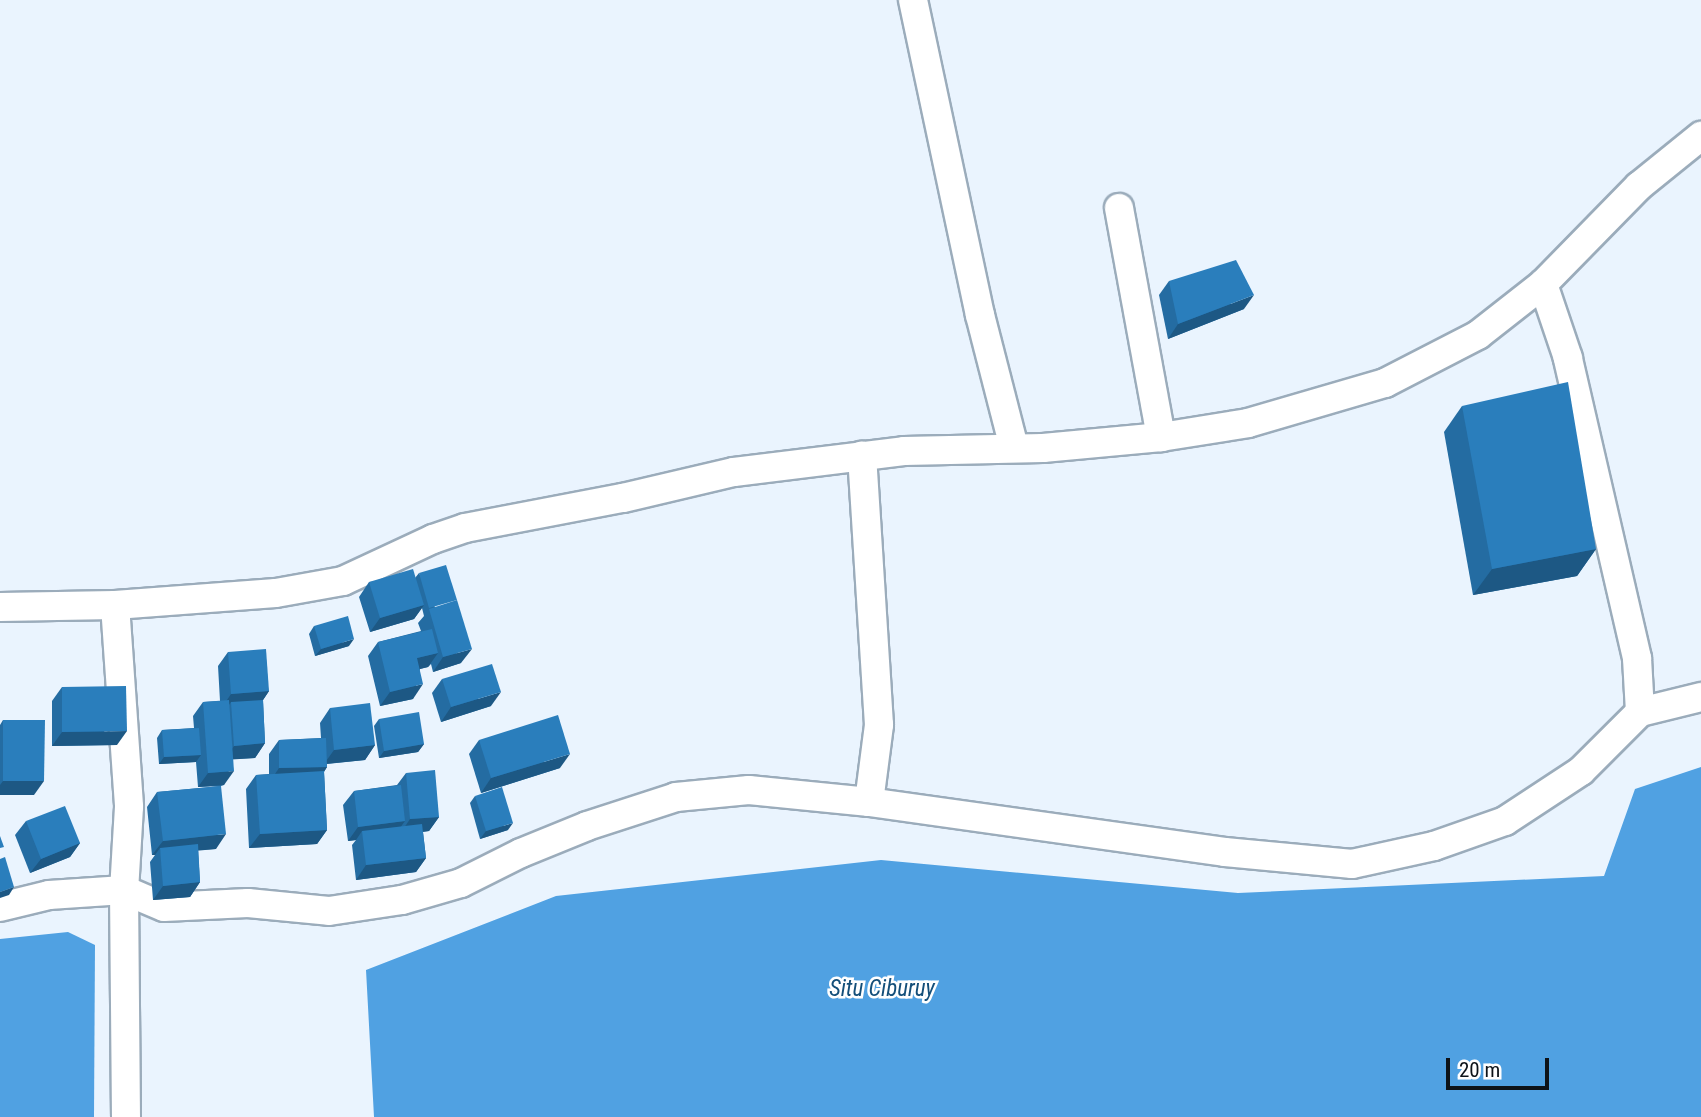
<!DOCTYPE html>
<style>
body{margin:0}
#map{position:relative;width:1701px;height:1117px;overflow:hidden;background:#eaf4fe;font-family:"Roboto Condensed",sans-serif}
div>[style]{position:absolute}
.water>*{inset:0;background:#50a1e2}
.roads{filter:drop-shadow(2px 0 #9bacbb) drop-shadow(-2px 0 #9bacbb) drop-shadow(0 2px #9bacbb) drop-shadow(0 -2px #9bacbb)}
.minor>*{height:28px;margin:-14px;padding:0 14px;transform-origin:14px;border-radius:14px;background:#fff}
.wall>*{inset:0;background:#246ca2}
.shaded-wall>*{inset:0;background:#1d5884}
.building>*{inset:0;background:#2a7ebc}
span{translate:-50% -50%;white-space:nowrap;text-align:center;line-height:1.15;-webkit-text-stroke:5px #fff;paint-order:stroke}
.water-label{font-size:23px;color:#144f7a;font-style:italic}
.scale{position:absolute;left:1446px;top:1058px;width:103px;height:32px;box-sizing:border-box;border:4px solid #0d1319;border-top:0;padding-left:9px;font-size:21px;line-height:24px;white-space:nowrap;color:#0d1319;-webkit-text-stroke:5px #fff;paint-order:stroke}
</style>
<div id="map">
<div class="water">
<i style="clip-path:polygon(1701px 767px,1701px 1117px,374px 1117px,366px 970px,556px 896px,881px 860px,1238px 893px,1604px 876px,1635px 789px)"></i>
<i style="clip-path:polygon(68px 932px,95px 945px,94px 1117px,0 1117px,0 939px)"></i>
</div>
<div class="roads">
<div class="minor">
<i style="left:913px;top:0;width:322px;rotate:78deg"></i>
<i style="left:980px;top:315px;width:136px;rotate:75.6deg"></i>
<i style="left:1119px;top:208px;width:233px;rotate:79.6deg"></i>
<i style="left:115px;top:605px;width:202px;rotate:86deg"></i>
<i style="left:129px;top:807px;width:83px;rotate:93.4deg"></i>
<i style="left:124px;top:890px;width:227px;rotate:89.5deg"></i>
<i style="left:0;top:607px;width:115px;rotate:-1deg"></i>
<i style="left:115px;top:605px;width:161px;rotate:-4.3deg"></i>
<i style="left:276px;top:593px;width:68px;rotate:-10.2deg"></i>
<i style="left:343px;top:581px;width:99px;rotate:-25deg"></i>
<i style="left:433px;top:539px;width:34px;rotate:-19deg"></i>
<i style="left:465px;top:528px;width:161px;rotate:-10.8deg"></i>
<i style="left:623px;top:498px;width:114px;rotate:-13.2deg"></i>
<i style="left:734px;top:472px;width:171px;rotate:-7deg"></i>
<i style="left:904px;top:451px;width:139px;rotate:-1.2deg"></i>
<i style="left:1043px;top:448px;width:119px;rotate:-5.3deg"></i>
<i style="left:1161px;top:437px;width:88px;rotate:-9.1deg"></i>
<i style="left:1248px;top:423px;width:143px;rotate:-16.3deg"></i>
<i style="left:1385px;top:383px;width:105px;rotate:-27.3deg"></i>
<i style="left:1478px;top:335px;width:83px;rotate:-38.1deg"></i>
<i style="left:1543px;top:284px;width:137px;rotate:-45.6deg"></i>
<i style="left:1639px;top:186px;width:80px;rotate:-38.9deg"></i>
<i style="left:1640px;top:712px;width:63px;rotate:-13.8deg"></i>
<i style="left:869px;top:802px;width:359px;rotate:8deg"></i>
<i style="left:1225px;top:852px;width:128px;rotate:5.4deg"></i>
<i style="left:1352px;top:864px;width:84px;rotate:-12.4deg"></i>
<i style="left:1434px;top:846px;width:75px;rotate:-19.4deg"></i>
<i style="left:1505px;top:821px;width:91px;rotate:-33.3deg"></i>
<i style="left:1581px;top:771px;width:83px;rotate:-45deg"></i>
<i style="left:1640px;top:712px;width:54px;rotate:-93.2deg"></i>
<i style="left:1637px;top:658px;width:308px;rotate:-103deg"></i>
<i style="left:1568px;top:358px;width:78px;rotate:-108.7deg"></i>
<i style="left:0;top:907px;width:50px;rotate:-13.8deg"></i>
<i style="left:49px;top:895px;width:75px;rotate:-3.8deg"></i>
<i style="left:124px;top:890px;width:43px;rotate:23deg"></i>
<i style="left:164px;top:907px;width:84px;rotate:-2.7deg"></i>
<i style="left:248px;top:903px;width:81px;rotate:5.6deg"></i>
<i style="left:329px;top:911px;width:74px;rotate:-8.6deg"></i>
<i style="left:402px;top:900px;width:61px;rotate:-16.1deg"></i>
<i style="left:461px;top:883px;width:67px;rotate:-26.6deg"></i>
<i style="left:521px;top:853px;width:71px;rotate:-22.2deg"></i>
<i style="left:587px;top:826px;width:94px;rotate:-18deg"></i>
<i style="left:676px;top:797px;width:73px;rotate:-5.5deg"></i>
<i style="left:749px;top:790px;width:121px;rotate:5.7deg"></i>
<i style="left:869px;top:802px;width:78px;rotate:-82.6deg"></i>
<i style="left:879px;top:725px;width:270px;rotate:-93.6deg"></i>
</div>
</div>
<div class="wall">
<i style="clip-path:polygon(1169px 281px,1244px 309px,1168px 339px,1159px 295px)"></i>
<i style="clip-path:polygon(1462px 406px,1596px 549px,1577px 576px,1473px 595px,1444px 432px)"></i>
<i style="clip-path:polygon(419px 573px,461px 663px,433px 672px,431px 664px,428px 667px,420px 669px,413px 699px,380px 706px,368px 656px,378px 642px,421px 631px,418px 623px,424px 616px,422px 608px,414px 619px,370px 632px,359px 597px,369px 582px,415px 578px)"></i>
<i style="clip-path:polygon(314px 626px,349px 646px,315px 656px,309px 634px)"></i>
<i style="clip-path:polygon(228px 652px,269px 691px,263px 700px,265px 743px,255px 758px,233px 759px,224px 785px,221px 786px,216px 849px,198px 850px,200px 882px,190px 897px,153px 900px,150px 862px,155px 855px,152px 855px,147px 807px,157px 792px,221px 786px,198px 787px,196px 762px,159px 764px,157px 738px,162px 730px,194px 728px,193px 716px,203px 702px,220px 701px,218px 666px)"></i>
<i style="clip-path:polygon(442px 679px,491px 706px,441px 722px,432px 693px)"></i>
<i style="clip-path:polygon(62px 687px,117px 745px,52px 746px,52px 701px)"></i>
<i style="clip-path:polygon(330px 708px,375px 745px,365px 760px,327px 764px,327px 767px,324px 772px,327px 830px,317px 844px,249px 848px,246px 789px,256px 775px,269px 774px,269px 754px,279px 740px,321px 738px,320px 723px)"></i>
<i style="clip-path:polygon(379px 719px,424px 744px,418px 752px,379px 758px,374px 726px)"></i>
<i style="clip-path:polygon(3px 720px,34px 795px,0 795px,0 725px)"></i>
<i style="clip-path:polygon(479px 740px,560px 768px,481px 793px,469px 754px)"></i>
<i style="clip-path:polygon(406px 773px,439px 817px,429px 831px,423px 832px,426px 858px,416px 872px,356px 880px,352px 845px,356px 840px,348px 841px,343px 805px,354px 791px,397px 785px)"></i>
<i style="clip-path:polygon(475px 796px,508px 830px,480px 839px,470px 803px)"></i>
<i style="clip-path:polygon(26px 821px,80px 843px,70px 857px,30px 873px,15px 835px)"></i>
</div>
<div class="shaded-wall">
<i style="clip-path:polygon(1254px 295px,1244px 309px,1168px 339px,1178px 324px)"></i>
<i style="clip-path:polygon(1596px 549px,1577px 576px,1473px 595px,1492px 569px)"></i>
<i style="clip-path:polygon(424px 605px,414px 619px,370px 632px,380px 618px)"></i>
<i style="clip-path:polygon(354px 639px,349px 646px,315px 656px,321px 649px)"></i>
<i style="clip-path:polygon(472px 649px,461px 663px,433px 672px,443px 657px)"></i>
<i style="clip-path:polygon(438px 653px,428px 667px,407px 672px,417px 658px)"></i>
<i style="clip-path:polygon(423px 684px,413px 699px,380px 706px,390px 692px)"></i>
<i style="clip-path:polygon(269px 691px,259px 706px,231px 702px,227px 708px,221px 709px,231px 694px)"></i>
<i style="clip-path:polygon(501px 692px,491px 706px,441px 722px,451px 707px)"></i>
<i style="clip-path:polygon(127px 731px,117px 745px,52px 746px,62px 732px)"></i>
<i style="clip-path:polygon(265px 743px,255px 758px,224px 760px,234px 746px)"></i>
<i style="clip-path:polygon(424px 744px,418px 752px,379px 758px,384px 751px)"></i>
<i style="clip-path:polygon(375px 745px,365px 760px,324px 764px,334px 750px)"></i>
<i style="clip-path:polygon(570px 754px,560px 768px,481px 793px,491px 778px)"></i>
<i style="clip-path:polygon(201px 755px,196px 762px,159px 764px,164px 757px)"></i>
<i style="clip-path:polygon(327px 767px,317px 782px,269px 783px,279px 768px)"></i>
<i style="clip-path:polygon(234px 771px,224px 785px,198px 787px,208px 773px)"></i>
<i style="clip-path:polygon(3px 781px,44px 781px,34px 795px,0 795px,0 785px)"></i>
<i style="clip-path:polygon(439px 817px,429px 831px,400px 834px,410px 819px)"></i>
<i style="clip-path:polygon(405px 821px,395px 835px,362px 831px,356px 840px,348px 841px,358px 827px)"></i>
<i style="clip-path:polygon(513px 823px,508px 830px,480px 839px,486px 831px)"></i>
<i style="clip-path:polygon(327px 830px,317px 844px,249px 848px,260px 834px)"></i>
<i style="clip-path:polygon(226px 834px,216px 849px,161px 854px,160px 848px,155px 855px,152px 855px,163px 841px)"></i>
<i style="clip-path:polygon(80px 843px,70px 857px,30px 873px,41px 859px)"></i>
<i style="clip-path:polygon(426px 858px,416px 872px,356px 880px,366px 865px)"></i>
<i style="clip-path:polygon(200px 882px,190px 897px,153px 900px,163px 886px)"></i>
<i style="clip-path:polygon(14px 887px,9px 895px,0 898px,0 892px)"></i>
</div>
<div class="building">
<i style="clip-path:polygon(1236px 260px,1254px 295px,1178px 324px,1169px 281px)"></i>
<i style="clip-path:polygon(1568px 382px,1596px 549px,1492px 569px,1462px 406px)"></i>
<i style="clip-path:polygon(446px 565px,457px 600px,429px 608px,419px 573px)"></i>
<i style="clip-path:polygon(413px 569px,424px 605px,380px 618px,369px 582px)"></i>
<i style="clip-path:polygon(457px 600px,472px 649px,443px 657px,429px 609px)"></i>
<i style="clip-path:polygon(348px 616px,354px 639px,321px 649px,314px 626px)"></i>
<i style="clip-path:polygon(432px 629px,438px 653px,417px 658px,423px 684px,390px 692px,378px 642px)"></i>
<i style="clip-path:polygon(266px 649px,269px 691px,231px 694px,228px 652px)"></i>
<i style="clip-path:polygon(492px 664px,501px 692px,451px 707px,442px 679px)"></i>
<i style="clip-path:polygon(126px 686px,127px 731px,62px 732px,62px 687px)"></i>
<i style="clip-path:polygon(229px 700px,234px 771px,208px 773px,203px 702px)"></i>
<i style="clip-path:polygon(263px 700px,265px 743px,234px 746px,231px 702px)"></i>
<i style="clip-path:polygon(370px 703px,375px 745px,334px 750px,330px 708px)"></i>
<i style="clip-path:polygon(419px 712px,424px 744px,384px 751px,379px 719px)"></i>
<i style="clip-path:polygon(558px 715px,570px 754px,491px 778px,479px 740px)"></i>
<i style="clip-path:polygon(3px 720px,45px 720px,44px 781px,3px 781px)"></i>
<i style="clip-path:polygon(199px 728px,201px 755px,164px 757px,162px 730px)"></i>
<i style="clip-path:polygon(326px 738px,327px 767px,279px 768px,279px 740px)"></i>
<i style="clip-path:polygon(435px 770px,439px 817px,410px 819px,406px 773px)"></i>
<i style="clip-path:polygon(324px 771px,327px 830px,260px 834px,256px 775px)"></i>
<i style="clip-path:polygon(401px 785px,405px 821px,358px 827px,354px 791px)"></i>
<i style="clip-path:polygon(221px 786px,226px 834px,163px 841px,157px 792px)"></i>
<i style="clip-path:polygon(502px 787px,513px 823px,486px 831px,475px 796px)"></i>
<i style="clip-path:polygon(65px 806px,80px 843px,41px 859px,26px 821px)"></i>
<i style="clip-path:polygon(422px 824px,426px 858px,366px 865px,362px 831px)"></i>
<i style="clip-path:polygon(0 836px,4px 847px,0 848px)"></i>
<i style="clip-path:polygon(198px 844px,200px 882px,163px 886px,160px 848px)"></i>
<i style="clip-path:polygon(5px 857px,14px 887px,0 892px,0 859px)"></i>
</div>
<div class="water-label">
<span style="left:882px;top:989px">Situ Ciburuy</span>
</div>
<div class="scale">20 m</div>
</div>
